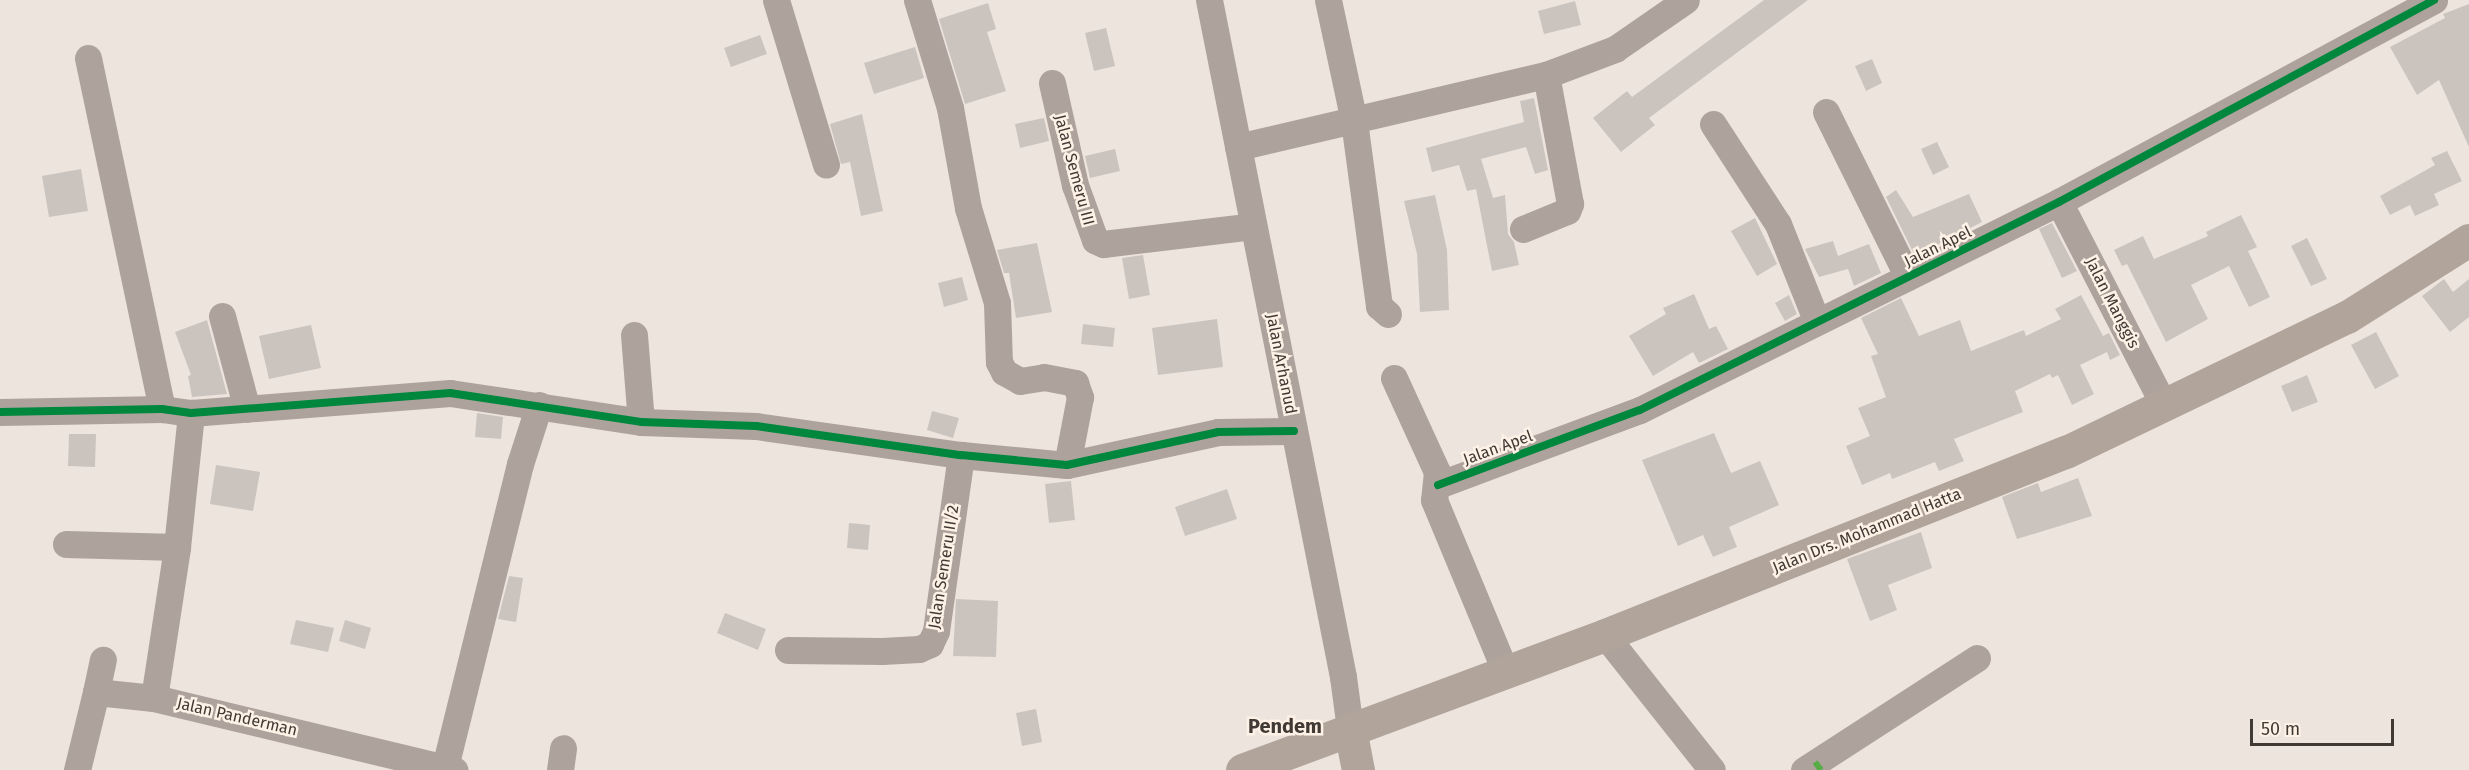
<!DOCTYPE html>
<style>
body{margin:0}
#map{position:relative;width:2469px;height:770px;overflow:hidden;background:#ede4dd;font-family:"Fira Sans",sans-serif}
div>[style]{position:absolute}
.building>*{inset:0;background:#cbc4be}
.minor>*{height:27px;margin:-13.5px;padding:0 13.5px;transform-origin:13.5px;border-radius:13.5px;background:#aea39c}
.major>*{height:33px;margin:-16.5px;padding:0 16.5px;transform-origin:16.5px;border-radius:16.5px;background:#b1a49b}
.quiet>*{height:6px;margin-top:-3px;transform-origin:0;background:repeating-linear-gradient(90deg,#56ac45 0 12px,transparent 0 18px)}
.cycleway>*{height:8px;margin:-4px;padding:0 4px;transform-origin:4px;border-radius:4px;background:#00873e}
span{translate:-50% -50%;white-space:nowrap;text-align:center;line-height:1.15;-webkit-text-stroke:5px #fef1e6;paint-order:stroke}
.street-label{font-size:16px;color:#403934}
.quarter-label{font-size:20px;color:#403934;font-weight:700}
.scale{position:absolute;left:2250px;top:719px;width:144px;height:27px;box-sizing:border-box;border:3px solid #403934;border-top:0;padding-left:8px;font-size:18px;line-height:21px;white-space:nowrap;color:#403934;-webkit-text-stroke:4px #fef1e6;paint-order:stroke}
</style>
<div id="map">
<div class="building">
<i style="clip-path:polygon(1764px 0,1808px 0,1649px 118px,1655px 125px,1621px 152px,1593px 118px,1627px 91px,1632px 97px)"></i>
<i style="clip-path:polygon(1575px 1px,1581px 25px,1544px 34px,1538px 11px)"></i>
<i style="clip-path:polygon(988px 3px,996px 29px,987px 32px,1006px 91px,965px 104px,939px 19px)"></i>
<i style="clip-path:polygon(2469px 4px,2469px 147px,2439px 80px,2417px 95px,2390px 47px,2445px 18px,2443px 14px)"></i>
<i style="clip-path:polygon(1106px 28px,1115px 66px,1094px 71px,1085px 33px)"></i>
<i style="clip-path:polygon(760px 35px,767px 54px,731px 67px,724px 48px)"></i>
<i style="clip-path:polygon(915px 47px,924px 78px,874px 94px,864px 63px)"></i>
<i style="clip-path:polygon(1872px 59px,1882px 83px,1866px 91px,1855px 66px)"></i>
<i style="clip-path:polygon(1534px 98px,1548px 170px,1535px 174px,1526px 147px,1481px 159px,1493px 198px,1505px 195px,1508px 234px,1514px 242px,1519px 265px,1492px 271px,1476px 189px,1467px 191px,1459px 165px,1432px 172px,1426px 148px,1524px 122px,1520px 101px)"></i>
<i style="clip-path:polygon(862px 114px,883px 211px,861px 216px,850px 162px,841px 164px,830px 124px)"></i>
<i style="clip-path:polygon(1044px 118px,1049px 141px,1020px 148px,1015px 124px)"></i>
<i style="clip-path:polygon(1937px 142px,1949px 167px,1933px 175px,1921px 149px)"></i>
<i style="clip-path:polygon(1115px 149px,1120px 171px,1090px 178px,1085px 156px)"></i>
<i style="clip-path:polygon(2447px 151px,2462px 181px,2434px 194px,2439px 205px,2415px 216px,2410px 205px,2390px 215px,2380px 196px,2435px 165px,2431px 158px)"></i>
<i style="clip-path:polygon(81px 169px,88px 211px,49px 217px,42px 176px)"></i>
<i style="clip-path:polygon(1896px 190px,1913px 217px,1969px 194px,1982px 222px,1915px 256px,1886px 197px)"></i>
<i style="clip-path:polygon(1435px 195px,1447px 250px,1449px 310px,1420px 312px,1417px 254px,1404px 201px)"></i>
<i style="clip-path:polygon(2241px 215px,2257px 247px,2248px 251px,2270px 297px,2249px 307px,2229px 266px,2191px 285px,2208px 319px,2166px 342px,2127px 264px,2122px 266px,2114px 250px,2143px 236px,2154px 259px,2208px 236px,2206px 232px)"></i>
<i style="clip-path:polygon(1755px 218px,1777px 264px,1757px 276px,1731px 231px)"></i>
<i style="clip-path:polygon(2052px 223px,2077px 271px,2062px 278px,2039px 229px)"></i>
<i style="clip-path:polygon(2307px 238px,2327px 279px,2311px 286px,2291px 246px)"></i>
<i style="clip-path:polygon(1833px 241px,1838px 256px,1869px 244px,1881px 273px,1854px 286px,1848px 269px,1819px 277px,1805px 249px)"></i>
<i style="clip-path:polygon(1037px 243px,1052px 312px,1016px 318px,1009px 273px,1004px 273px,997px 250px)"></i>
<i style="clip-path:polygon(1143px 255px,1150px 295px,1129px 299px,1122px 258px)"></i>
<i style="clip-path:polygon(962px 277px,968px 300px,944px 307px,938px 283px)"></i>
<i style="clip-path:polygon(2444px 279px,2453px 292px,2469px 279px,2469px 317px,2450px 332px,2422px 296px)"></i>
<i style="clip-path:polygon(1694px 294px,1709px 329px,1716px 326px,1728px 349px,1699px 363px,1693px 352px,1653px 376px,1629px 336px,1666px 314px,1663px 308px)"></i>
<i style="clip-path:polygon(1789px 295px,1797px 314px,1785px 321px,1775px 303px)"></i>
<i style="clip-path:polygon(2081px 295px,2103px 336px,2109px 333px,2120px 355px,2110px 360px,2107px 352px,2080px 365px,2094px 394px,2072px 405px,2058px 375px,2052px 378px,2050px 374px,2015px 391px,2023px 412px,1954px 439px,1964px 461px,1939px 471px,1935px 462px,1892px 479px,1890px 473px,1862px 485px,1846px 446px,1870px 436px,1858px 408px,1886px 397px,1871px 356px,1878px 354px,1861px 318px,1901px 298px,1919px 336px,1960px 320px,1971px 351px,2024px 330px,2026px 336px,2061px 319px,2055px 309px)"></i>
<i style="clip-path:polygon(1217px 319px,1223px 367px,1158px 375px,1152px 328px)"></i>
<i style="clip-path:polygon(207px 320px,227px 394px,192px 397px,188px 376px,191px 375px,175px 332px)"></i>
<i style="clip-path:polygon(1083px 324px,1115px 328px,1113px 347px,1081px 344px)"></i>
<i style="clip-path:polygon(311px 325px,321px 368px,269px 379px,259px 336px)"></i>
<i style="clip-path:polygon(2376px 332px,2399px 376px,2375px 389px,2351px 345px)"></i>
<i style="clip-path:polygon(2307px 375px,2318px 402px,2292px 412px,2281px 386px)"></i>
<i style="clip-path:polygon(932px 411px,959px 418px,953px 438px,927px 430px)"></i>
<i style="clip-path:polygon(477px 413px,503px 417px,501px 439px,475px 437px)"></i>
<i style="clip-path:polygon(1714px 433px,1731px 473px,1760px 461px,1779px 505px,1729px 527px,1737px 547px,1713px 557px,1703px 535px,1678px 546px,1642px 460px)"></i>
<i style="clip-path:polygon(69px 434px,96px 434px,95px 467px,68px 466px)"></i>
<i style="clip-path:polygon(216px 465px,260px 472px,253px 511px,210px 504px)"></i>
<i style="clip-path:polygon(2078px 478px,2092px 516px,2017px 539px,2002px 497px,2038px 483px,2041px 492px)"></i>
<i style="clip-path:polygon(1071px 481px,1075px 520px,1049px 523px,1045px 484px)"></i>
<i style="clip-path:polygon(1227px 489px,1237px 519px,1185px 536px,1175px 507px)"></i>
<i style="clip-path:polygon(849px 523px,870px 525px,868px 550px,847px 548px)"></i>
<i style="clip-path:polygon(1921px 532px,1932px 568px,1888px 585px,1897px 610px,1870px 621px,1847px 559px)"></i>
<i style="clip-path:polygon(509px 576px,523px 578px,516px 622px,498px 619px)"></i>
<i style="clip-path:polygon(956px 599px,998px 601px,996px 657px,953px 656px)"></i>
<i style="clip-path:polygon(725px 613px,766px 629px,758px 650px,717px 633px)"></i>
<i style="clip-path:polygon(296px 620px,334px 628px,328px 652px,290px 644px)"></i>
<i style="clip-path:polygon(345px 620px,371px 628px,365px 649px,339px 641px)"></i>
<i style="clip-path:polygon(1036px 709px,1042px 742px,1022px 746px,1016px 713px)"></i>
</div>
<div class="minor">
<i style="left:776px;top:0;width:172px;rotate:73.1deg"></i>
<i style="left:917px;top:0;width:113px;rotate:73deg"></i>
<i style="left:950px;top:108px;width:102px;rotate:79.8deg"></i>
<i style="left:968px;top:208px;width:99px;rotate:73deg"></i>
<i style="left:997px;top:303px;width:59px;rotate:88.1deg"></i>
<i style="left:999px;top:362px;width:11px;rotate:63deg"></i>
<i style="left:1004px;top:372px;width:18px;rotate:29deg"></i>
<i style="left:1020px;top:381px;width:24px;rotate:-9deg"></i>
<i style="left:1044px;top:377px;width:32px;rotate:11deg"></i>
<i style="left:1075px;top:383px;width:15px;rotate:70deg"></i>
<i style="left:1080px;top:397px;width:69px;rotate:100.8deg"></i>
<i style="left:1209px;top:0;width:690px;rotate:78.8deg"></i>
<i style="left:1343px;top:677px;width:52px;rotate:82.3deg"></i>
<i style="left:1328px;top:0;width:124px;rotate:77.9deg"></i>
<i style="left:1354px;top:121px;width:187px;rotate:82.3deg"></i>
<i style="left:1379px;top:306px;width:12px;rotate:42deg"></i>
<i style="left:88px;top:58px;width:359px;rotate:78.1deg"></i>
<i style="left:1052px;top:83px;width:105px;rotate:77.3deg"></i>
<i style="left:1075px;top:185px;width:59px;rotate:70deg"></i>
<i style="left:1095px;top:240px;width:9px;rotate:27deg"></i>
<i style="left:1103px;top:244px;width:151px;rotate:-6.8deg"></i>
<i style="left:1826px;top:112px;width:184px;rotate:63.6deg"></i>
<i style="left:1713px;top:124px;width:119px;rotate:57deg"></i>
<i style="left:1778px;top:224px;width:105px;rotate:68.3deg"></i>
<i style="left:1238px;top:147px;width:316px;rotate:-13.2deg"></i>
<i style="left:1546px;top:75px;width:74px;rotate:-20.6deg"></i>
<i style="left:1615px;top:49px;width:86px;rotate:-34.6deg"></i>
<i style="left:2059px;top:202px;width:229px;rotate:62.7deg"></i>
<i style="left:1523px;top:229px;width:48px;rotate:-22.2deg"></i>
<i style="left:1567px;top:211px;width:8px;rotate:-67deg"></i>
<i style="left:1570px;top:204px;width:131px;rotate:-100.5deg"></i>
<i style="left:222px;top:316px;width:96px;rotate:75deg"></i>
<i style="left:634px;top:335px;width:87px;rotate:85.4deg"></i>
<i style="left:1394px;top:378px;width:103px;rotate:65.4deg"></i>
<i style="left:1437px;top:472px;width:28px;rotate:96deg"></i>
<i style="left:1434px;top:500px;width:187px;rotate:67.4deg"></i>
<i style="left:0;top:412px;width:162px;rotate:-1.1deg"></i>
<i style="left:162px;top:409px;width:29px;rotate:8deg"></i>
<i style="left:191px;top:413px;width:260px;rotate:-4.4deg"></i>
<i style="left:450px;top:393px;width:193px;rotate:8.6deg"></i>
<i style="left:641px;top:422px;width:115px;rotate:2deg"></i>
<i style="left:756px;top:426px;width:207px;rotate:8.1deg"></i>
<i style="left:961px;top:455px;width:106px;rotate:5.4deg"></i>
<i style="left:1067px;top:465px;width:155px;rotate:-12.3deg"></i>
<i style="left:1218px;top:432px;width:76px;rotate:-0.8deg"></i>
<i style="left:1438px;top:485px;width:215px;rotate:-20.4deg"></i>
<i style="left:1640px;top:410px;width:468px;rotate:-26.4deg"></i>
<i style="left:2059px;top:202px;width:426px;rotate:-28.3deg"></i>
<i style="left:66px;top:544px;width:111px;rotate:1.5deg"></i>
<i style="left:1605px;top:635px;width:172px;rotate:51.6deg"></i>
<i style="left:788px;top:650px;width:94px;rotate:0.6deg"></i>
<i style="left:882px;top:651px;width:37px;rotate:-3deg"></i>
<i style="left:919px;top:649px;width:12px;rotate:-24deg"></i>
<i style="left:930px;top:644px;width:14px;rotate:-65deg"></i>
<i style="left:936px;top:631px;width:178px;rotate:-81.9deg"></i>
<i style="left:96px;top:692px;width:33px;rotate:-78deg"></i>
<i style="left:154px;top:698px;width:153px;rotate:-81.3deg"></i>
<i style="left:177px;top:547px;width:135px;rotate:-84deg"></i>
<i style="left:445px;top:767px;width:312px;rotate:-76.1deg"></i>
<i style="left:520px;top:464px;width:62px;rotate:-72.1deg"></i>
<i style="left:77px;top:770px;width:80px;rotate:-76.3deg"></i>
<i style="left:96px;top:692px;width:58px;rotate:5.9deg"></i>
<i style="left:154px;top:698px;width:309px;rotate:13.5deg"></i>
<i style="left:560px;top:770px;width:22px;rotate:-82deg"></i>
<i style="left:1804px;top:770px;width:206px;rotate:-32.9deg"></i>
</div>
<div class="major">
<i style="left:1350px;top:729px;width:42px;rotate:79deg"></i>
<i style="left:1242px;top:770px;width:387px;rotate:-20.4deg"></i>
<i style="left:1605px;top:635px;width:496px;rotate:-21.7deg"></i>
<i style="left:2066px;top:452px;width:312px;rotate:-25.7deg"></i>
<i style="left:2347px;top:317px;width:144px;rotate:-32.3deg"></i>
</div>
<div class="quiet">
<i style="left:1815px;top:762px;width:10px;rotate:53deg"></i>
</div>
<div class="cycleway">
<i style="left:0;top:412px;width:162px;rotate:-1.1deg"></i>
<i style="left:162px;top:409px;width:29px;rotate:8deg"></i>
<i style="left:191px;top:413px;width:260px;rotate:-4.4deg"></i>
<i style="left:450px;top:393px;width:193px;rotate:8.6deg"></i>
<i style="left:641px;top:422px;width:115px;rotate:2deg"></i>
<i style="left:756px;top:426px;width:207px;rotate:8.1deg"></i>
<i style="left:961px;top:455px;width:106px;rotate:5.4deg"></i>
<i style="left:1067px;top:465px;width:155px;rotate:-12.3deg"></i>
<i style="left:1218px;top:432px;width:76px;rotate:-0.8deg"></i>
<i style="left:1438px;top:485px;width:215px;rotate:-20.4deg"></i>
<i style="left:1640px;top:410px;width:468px;rotate:-26.4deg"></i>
<i style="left:2059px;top:202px;width:426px;rotate:-28.3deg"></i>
</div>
<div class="street-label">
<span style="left:1074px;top:170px;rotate:75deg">Jalan Semeru III</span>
<span style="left:1938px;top:247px;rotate:-26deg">Jalan Apel</span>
<span style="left:2112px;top:303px;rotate:63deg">Jalan Manggis</span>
<span style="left:1281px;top:364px;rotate:79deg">Jalan Arhanud</span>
<span style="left:1498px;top:448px;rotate:-20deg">Jalan Apel</span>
<span style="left:1867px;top:531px;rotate:-22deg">Jalan Drs. Mohammad Hatta</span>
<span style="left:944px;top:567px;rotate:-81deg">Jalan Semeru II/2</span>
<span style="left:237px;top:717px;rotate:13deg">Jalan Panderman</span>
</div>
<div class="quarter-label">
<span style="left:1285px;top:726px">Pendem</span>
</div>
<div class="scale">50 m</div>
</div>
